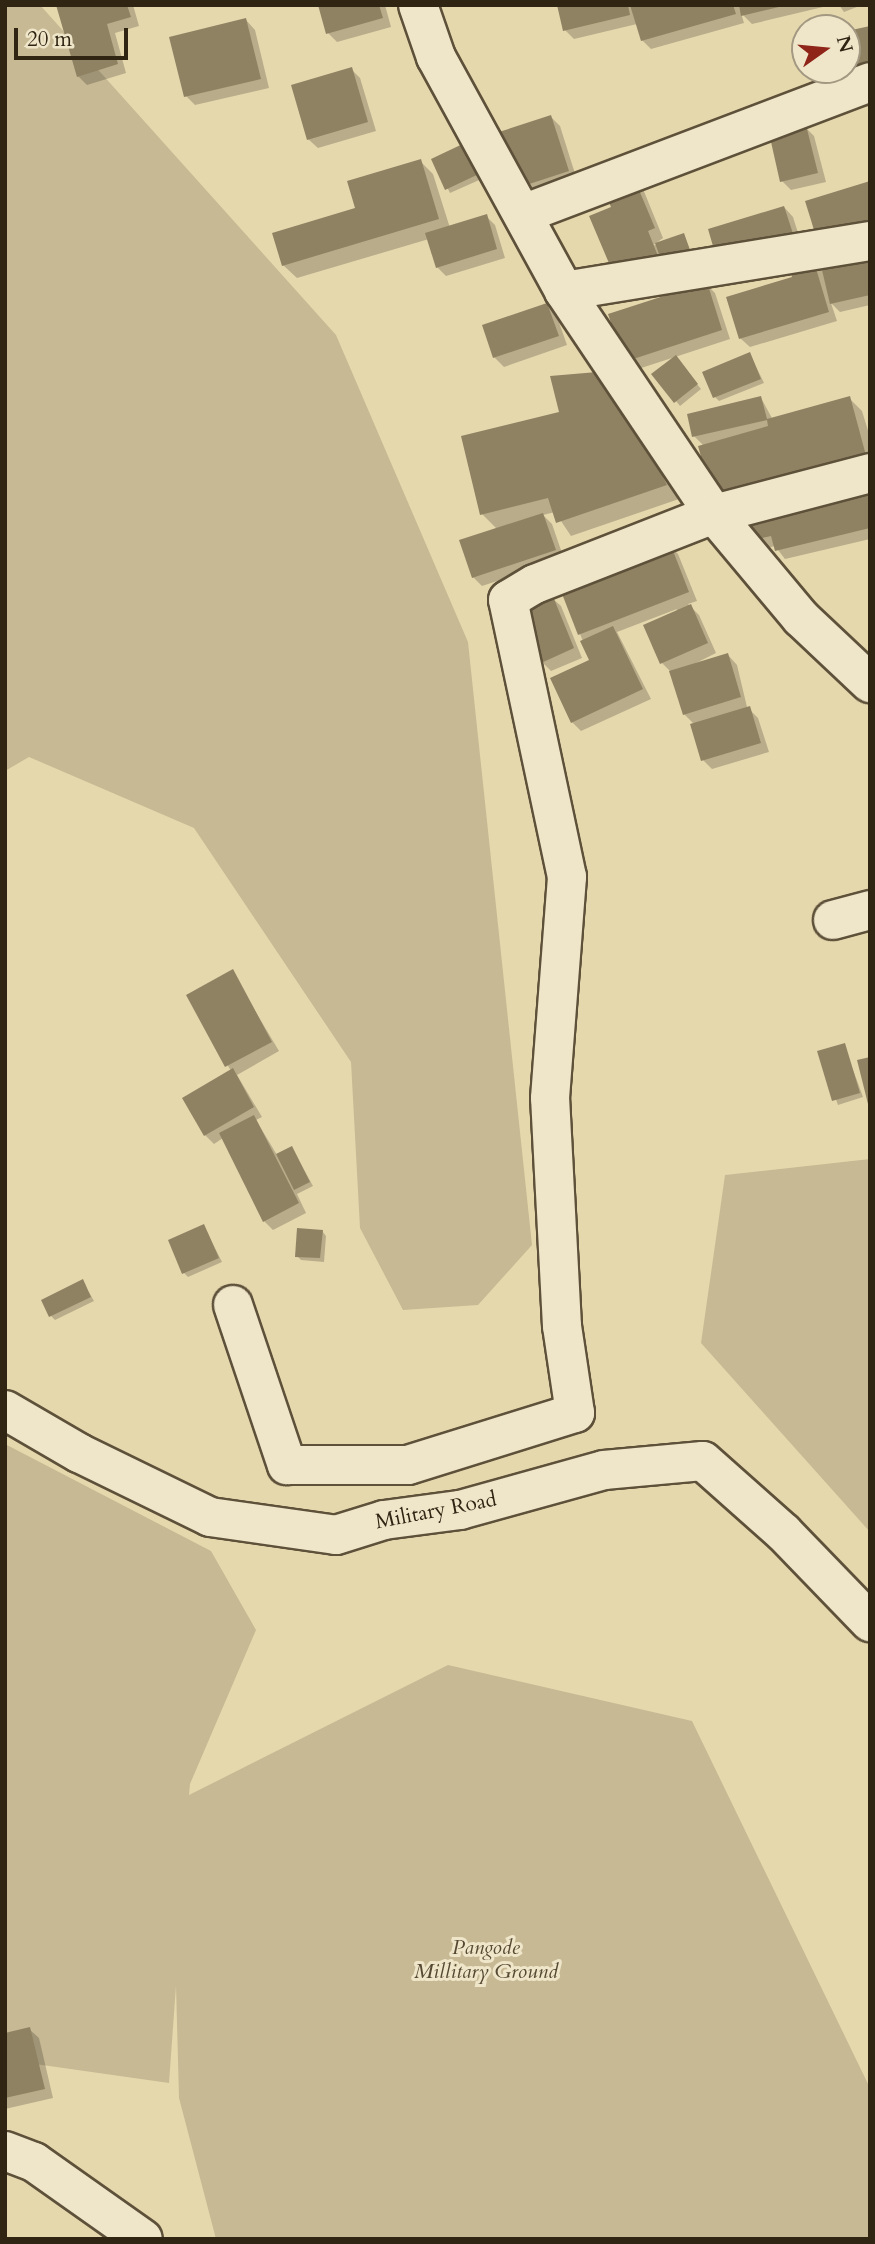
<!DOCTYPE html>
<style>
body{margin:0}
#map{position:relative;width:875px;height:2244px;overflow:hidden;background:#e6d8ad;font-family:Cardo,serif}
div>[style]{position:absolute}
.green>*{inset:0;background:#c7b993}
.shadow>*{inset:0;background:#0003}
.building>*{inset:0;background:#8f8263}
.roads{filter:drop-shadow(2px 0 #5e513a) drop-shadow(-2px 0 #5e513a) drop-shadow(0 2px #5e513a) drop-shadow(0 -2px #5e513a)}
.minor>*{height:38px;margin:-19px;padding:0 19px;transform-origin:19px;border-radius:19px;background:#efe6ca}
span{translate:-50% -50%;white-space:nowrap;text-align:center;line-height:1.15;-webkit-text-stroke:6px #efe6ca;paint-order:stroke}
.street-label{font-size:21px;color:#302413}
.park-label{font-size:21px;color:#564933;font-style:italic}
.frame{position:absolute;inset:0;border:7px solid #302413;pointer-events:none}
.north{position:absolute;left:791px;top:14px;width:70px;height:70px;box-sizing:border-box;background:#efe6ca;border:2px solid #a39881;border-radius:50%;rotate:75deg;font-size:19px;font-weight:700;line-height:28px;text-align:center;color:#302413}
.north::after{content:'';display:block;margin:auto;width:24px;height:32px;background:#8f2418;clip-path:polygon(50% 0,100% 100%,50% 72%,0 100%)}
.scale{position:absolute;left:14px;top:28px;width:114px;height:32px;box-sizing:border-box;border:4px solid #302413;border-top:0;padding-left:9px;font-size:21px;line-height:24px;white-space:nowrap;color:#302413;-webkit-text-stroke:5px #efe6ca;paint-order:stroke}
</style>
<div id="map">
<div class="green">
<i style="clip-path:polygon(5px 5px,40px 5px,336px 335px,468px 642px,532px 1245px,478px 1305px,403px 1310px,360px 1228px,351px 1062px,194px 828px,29px 757px,5px 771px)"></i>
<i style="clip-path:polygon(870px 1159px,870px 1532px,701px 1343px,725px 1175px)"></i>
<i style="clip-path:polygon(5px 1444px,211px 1551px,256px 1630px,190px 1784px,189px 1795px,448px 1665px,692px 1721px,870px 2088px,870px 2239px,216px 2239px,179px 2098px,176px 1986px,169px 2083px,7px 2060px)"></i>
</div>
<div class="shadow">
<i style="clip-path:polygon(58px 5px,133px 5px,139px 26px,115px 33px,126px 73px,87px 85px,78px 76px)"></i>
<i style="clip-path:polygon(320px 5px,385px 5px,391px 27px,337px 42px,328px 33px)"></i>
<i style="clip-path:polygon(559px 5px,823px 5px,823px 7px,752px 24px,741px 13px,744px 23px,651px 49px,642px 40px,637px 24px,574px 39px,565px 30px)"></i>
<i style="clip-path:polygon(839px 5px,862px 5px,844px 12px)"></i>
<i style="clip-path:polygon(246px 20px,255px 30px,269px 88px,195px 105px,186px 96px)"></i>
<i style="clip-path:polygon(870px 28px,870px 106px,860px 108px,851px 99px,843px 70px,847px 70px,847px 33px)"></i>
<i style="clip-path:polygon(351px 69px,360px 78px,376px 131px,318px 148px,308px 139px)"></i>
<i style="clip-path:polygon(551px 117px,560px 126px,577px 180px,528px 197px,519px 187px)"></i>
<i style="clip-path:polygon(805px 127px,814px 136px,826px 182px,791px 190px,782px 181px)"></i>
<i style="clip-path:polygon(433px 160px,486px 177px,450px 193px)"></i>
<i style="clip-path:polygon(420px 161px,433px 174px,450px 228px,486px 216px,495px 225px,505px 258px,446px 276px,437px 267px,429px 239px,297px 278px,283px 265px)"></i>
<i style="clip-path:polygon(634px 180px,643px 189px,663px 238px,652px 246px,684px 235px,697px 266px,671px 275px,613px 208px)"></i>
<i style="clip-path:polygon(784px 207px,793px 217px,805px 255px,710px 231px)"></i>
<i style="clip-path:polygon(870px 261px,870px 305px,840px 312px,831px 303px,837px 321px,750px 347px,740px 338px,795px 278px,821px 267px,822px 271px)"></i>
<i style="clip-path:polygon(706px 284px,715px 293px,730px 339px,675px 357px,701px 389px,680px 406px,654px 374px,675px 357px,635px 370px,625px 361px)"></i>
<i style="clip-path:polygon(547px 305px,556px 314px,567px 345px,504px 367px,495px 358px,484px 326px)"></i>
<i style="clip-path:polygon(750px 354px,764px 383px,719px 401px,715px 397px)"></i>
<i style="clip-path:polygon(622px 387px,679px 499px,571px 536px,555px 512px,543px 515px,552px 524px,564px 559px,482px 586px,473px 577px,498px 530px,482px 514px)"></i>
<i style="clip-path:polygon(761px 398px,773px 420px,849px 398px,862px 411px,870px 437px,870px 479px,704px 446px,694px 436px)"></i>
<i style="clip-path:polygon(868px 495px,870px 539px,785px 559px,775px 546px,759px 550px,749px 540px)"></i>
<i style="clip-path:polygon(669px 545px,678px 554px,697px 601px,688px 604px,699px 615px,716px 653px,686px 668px,728px 655px,737px 665px,747px 707px,758px 718px,769px 752px,712px 769px,703px 760px,694px 724px,684px 714px,672px 673px,662px 663px,677px 609px,617px 632px,651px 699px,581px 731px,572px 722px,591px 661px,580px 634px)"></i>
<i style="clip-path:polygon(551px 597px,561px 606px,582px 658px,551px 671px,542px 662px)"></i>
<i style="clip-path:polygon(232px 972px,279px 1051px,237px 1075px,262px 1117px,256px 1120px,277px 1155px,292px 1148px,313px 1186px,297px 1194px,306px 1213px,273px 1230px,264px 1221px,223px 1138px,214px 1144px,205px 1135px,231px 1071px,188px 996px)"></i>
<i style="clip-path:polygon(844px 1045px,863px 1097px,838px 1105px,819px 1053px)"></i>
<i style="clip-path:polygon(204px 1226px,222px 1262px,188px 1277px,184px 1273px)"></i>
<i style="clip-path:polygon(322px 1231px,326px 1236px,324px 1262px,301px 1260px,297px 1256px)"></i>
<i style="clip-path:polygon(83px 1282px,94px 1301px,55px 1320px,51px 1316px)"></i>
<i style="clip-path:polygon(29px 2029px,39px 2038px,53px 2098px,5px 2109px,5px 2035px)"></i>
</div>
<div class="building">
<i style="clip-path:polygon(56px 5px,127px 5px,131px 17px,107px 24px,118px 64px,77px 77px)"></i>
<i style="clip-path:polygon(318px 5px,379px 5px,383px 18px,326px 34px)"></i>
<i style="clip-path:polygon(557px 5px,628px 5px,630px 15px,563px 31px)"></i>
<i style="clip-path:polygon(630px 5px,733px 5px,736px 14px,641px 41px)"></i>
<i style="clip-path:polygon(739px 5px,782px 5px,783px 6px,741px 16px)"></i>
<i style="clip-path:polygon(246px 18px,261px 79px,184px 97px,169px 37px)"></i>
<i style="clip-path:polygon(870px 26px,870px 95px,849px 100px,842px 70px,847px 70px,847px 31px)"></i>
<i style="clip-path:polygon(352px 67px,368px 122px,307px 140px,291px 85px)"></i>
<i style="clip-path:polygon(551px 115px,569px 171px,517px 188px,499px 132px)"></i>
<i style="clip-path:polygon(806px 125px,818px 173px,780px 182px,769px 133px)"></i>
<i style="clip-path:polygon(469px 141px,483px 172px,445px 190px,431px 159px)"></i>
<i style="clip-path:polygon(421px 159px,439px 219px,282px 266px,272px 233px,355px 208px,347px 181px)"></i>
<i style="clip-path:polygon(634px 178px,655px 228px,648px 231px,658px 256px,614px 275px,589px 216px,611px 207px,604px 191px)"></i>
<i style="clip-path:polygon(870px 181px,870px 231px,819px 246px,805px 201px)"></i>
<i style="clip-path:polygon(784px 206px,797px 246px,720px 270px,708px 229px)"></i>
<i style="clip-path:polygon(487px 214px,497px 249px,436px 268px,425px 233px)"></i>
<i style="clip-path:polygon(684px 233px,694px 262px,665px 271px,655px 243px)"></i>
<i style="clip-path:polygon(812px 255px,829px 312px,739px 339px,726px 297px,792px 277px,788px 263px)"></i>
<i style="clip-path:polygon(870px 260px,870px 295px,830px 304px,822px 270px)"></i>
<i style="clip-path:polygon(707px 282px,722px 330px,624px 362px,608px 314px)"></i>
<i style="clip-path:polygon(547px 303px,559px 336px,493px 358px,482px 325px)"></i>
<i style="clip-path:polygon(750px 352px,761px 379px,713px 398px,702px 372px)"></i>
<i style="clip-path:polygon(676px 355px,698px 384px,674px 403px,651px 374px)"></i>
<i style="clip-path:polygon(609px 371px,667px 485px,556px 523px,548px 498px,480px 515px,461px 436px,559px 412px,550px 376px)"></i>
<i style="clip-path:polygon(761px 396px,767px 419px,850px 396px,868px 463px,715px 506px,698px 446px,768px 426px,767px 420px,692px 437px,687px 414px)"></i>
<i style="clip-path:polygon(868px 493px,870px 528px,775px 551px,771px 536px,748px 541px,743px 524px)"></i>
<i style="clip-path:polygon(543px 513px,556px 550px,472px 578px,459px 540px)"></i>
<i style="clip-path:polygon(670px 543px,689px 592px,578px 635px,559px 586px)"></i>
<i style="clip-path:polygon(552px 594px,574px 648px,541px 663px,518px 609px)"></i>
<i style="clip-path:polygon(691px 604px,708px 643px,660px 664px,643px 625px)"></i>
<i style="clip-path:polygon(613px 626px,643px 689px,571px 723px,550px 678px,589px 660px,580px 641px)"></i>
<i style="clip-path:polygon(728px 653px,741px 697px,683px 715px,669px 671px)"></i>
<i style="clip-path:polygon(750px 706px,761px 743px,701px 761px,690px 724px)"></i>
<i style="clip-path:polygon(233px 969px,272px 1042px,225px 1067px,186px 995px)"></i>
<i style="clip-path:polygon(845px 1043px,860px 1093px,832px 1101px,817px 1051px)"></i>
<i style="clip-path:polygon(870px 1057px,870px 1108px,869px 1108px,857px 1060px)"></i>
<i style="clip-path:polygon(233px 1068px,254px 1107px,204px 1136px,182px 1098px)"></i>
<i style="clip-path:polygon(254px 1115px,299px 1203px,263px 1222px,219px 1133px)"></i>
<i style="clip-path:polygon(292px 1146px,310px 1182px,294px 1190px,276px 1154px)"></i>
<i style="clip-path:polygon(204px 1224px,219px 1258px,182px 1274px,168px 1240px)"></i>
<i style="clip-path:polygon(297px 1228px,323px 1230px,320px 1258px,295px 1257px)"></i>
<i style="clip-path:polygon(83px 1279px,91px 1297px,49px 1317px,41px 1300px)"></i>
<i style="clip-path:polygon(30px 2027px,45px 2089px,5px 2098px,5px 2033px)"></i>
</div>
<div class="roads">
<div class="minor">
<i style="left:418px;top:5px;width:55px;rotate:70.9deg"></i>
<i style="left:436px;top:57px;width:267px;rotate:61.3deg"></i>
<i style="left:564px;top:291px;width:269px;rotate:56.1deg"></i>
<i style="left:714px;top:514px;width:161px;rotate:-14.7deg"></i>
<i style="left:523px;top:214px;width:371px;rotate:-20.8deg"></i>
<i style="left:564px;top:291px;width:310px;rotate:-9.3deg"></i>
<i style="left:833px;top:920px;width:38px;rotate:-15deg"></i>
<i style="left:233px;top:1305px;width:169px;rotate:71.4deg"></i>
<i style="left:287px;top:1465px;width:121px"></i>
<i style="left:408px;top:1465px;width:175px;rotate:-17.3deg"></i>
<i style="left:575px;top:1413px;width:88px;rotate:-98.5deg"></i>
<i style="left:562px;top:1326px;width:228px;rotate:-93deg"></i>
<i style="left:550px;top:1098px;width:222px;rotate:-85.6deg"></i>
<i style="left:567px;top:877px;width:283px;rotate:-102deg"></i>
<i style="left:508px;top:600px;width:31px;rotate:-31deg"></i>
<i style="left:535px;top:584px;width:192px;rotate:-21.4deg"></i>
<i style="left:714px;top:514px;width:136px;rotate:50.1deg"></i>
<i style="left:801px;top:618px;width:95px;rotate:43.3deg"></i>
<i style="left:5px;top:1410px;width:86px;rotate:30.2deg"></i>
<i style="left:79px;top:1453px;width:146px;rotate:26deg"></i>
<i style="left:210px;top:1517px;width:127px;rotate:8.1deg"></i>
<i style="left:336px;top:1535px;width:50px;rotate:-17.4deg"></i>
<i style="left:384px;top:1520px;width:77px;rotate:-7.5deg"></i>
<i style="left:460px;top:1510px;width:149px;rotate:-15.5deg"></i>
<i style="left:604px;top:1470px;width:99px;rotate:-5.2deg"></i>
<i style="left:703px;top:1461px;width:108px;rotate:41.6deg"></i>
<i style="left:784px;top:1533px;width:124px;rotate:46deg"></i>
<i style="left:5px;top:2151px;width:31px;rotate:21deg"></i>
<i style="left:34px;top:2162px;width:133px;rotate:35.2deg"></i>
</div>
</div>
<div class="street-label">
<span style="left:436px;top:1511px;rotate:-11deg">Military Road</span>
</div>
<div class="park-label">
<span style="left:486px;top:1960px">Pangode<br>Millitary Ground</span>
</div>
<div class="frame"></div>
<div class="north">N</div>
<div class="scale">20 m</div>
</div>
